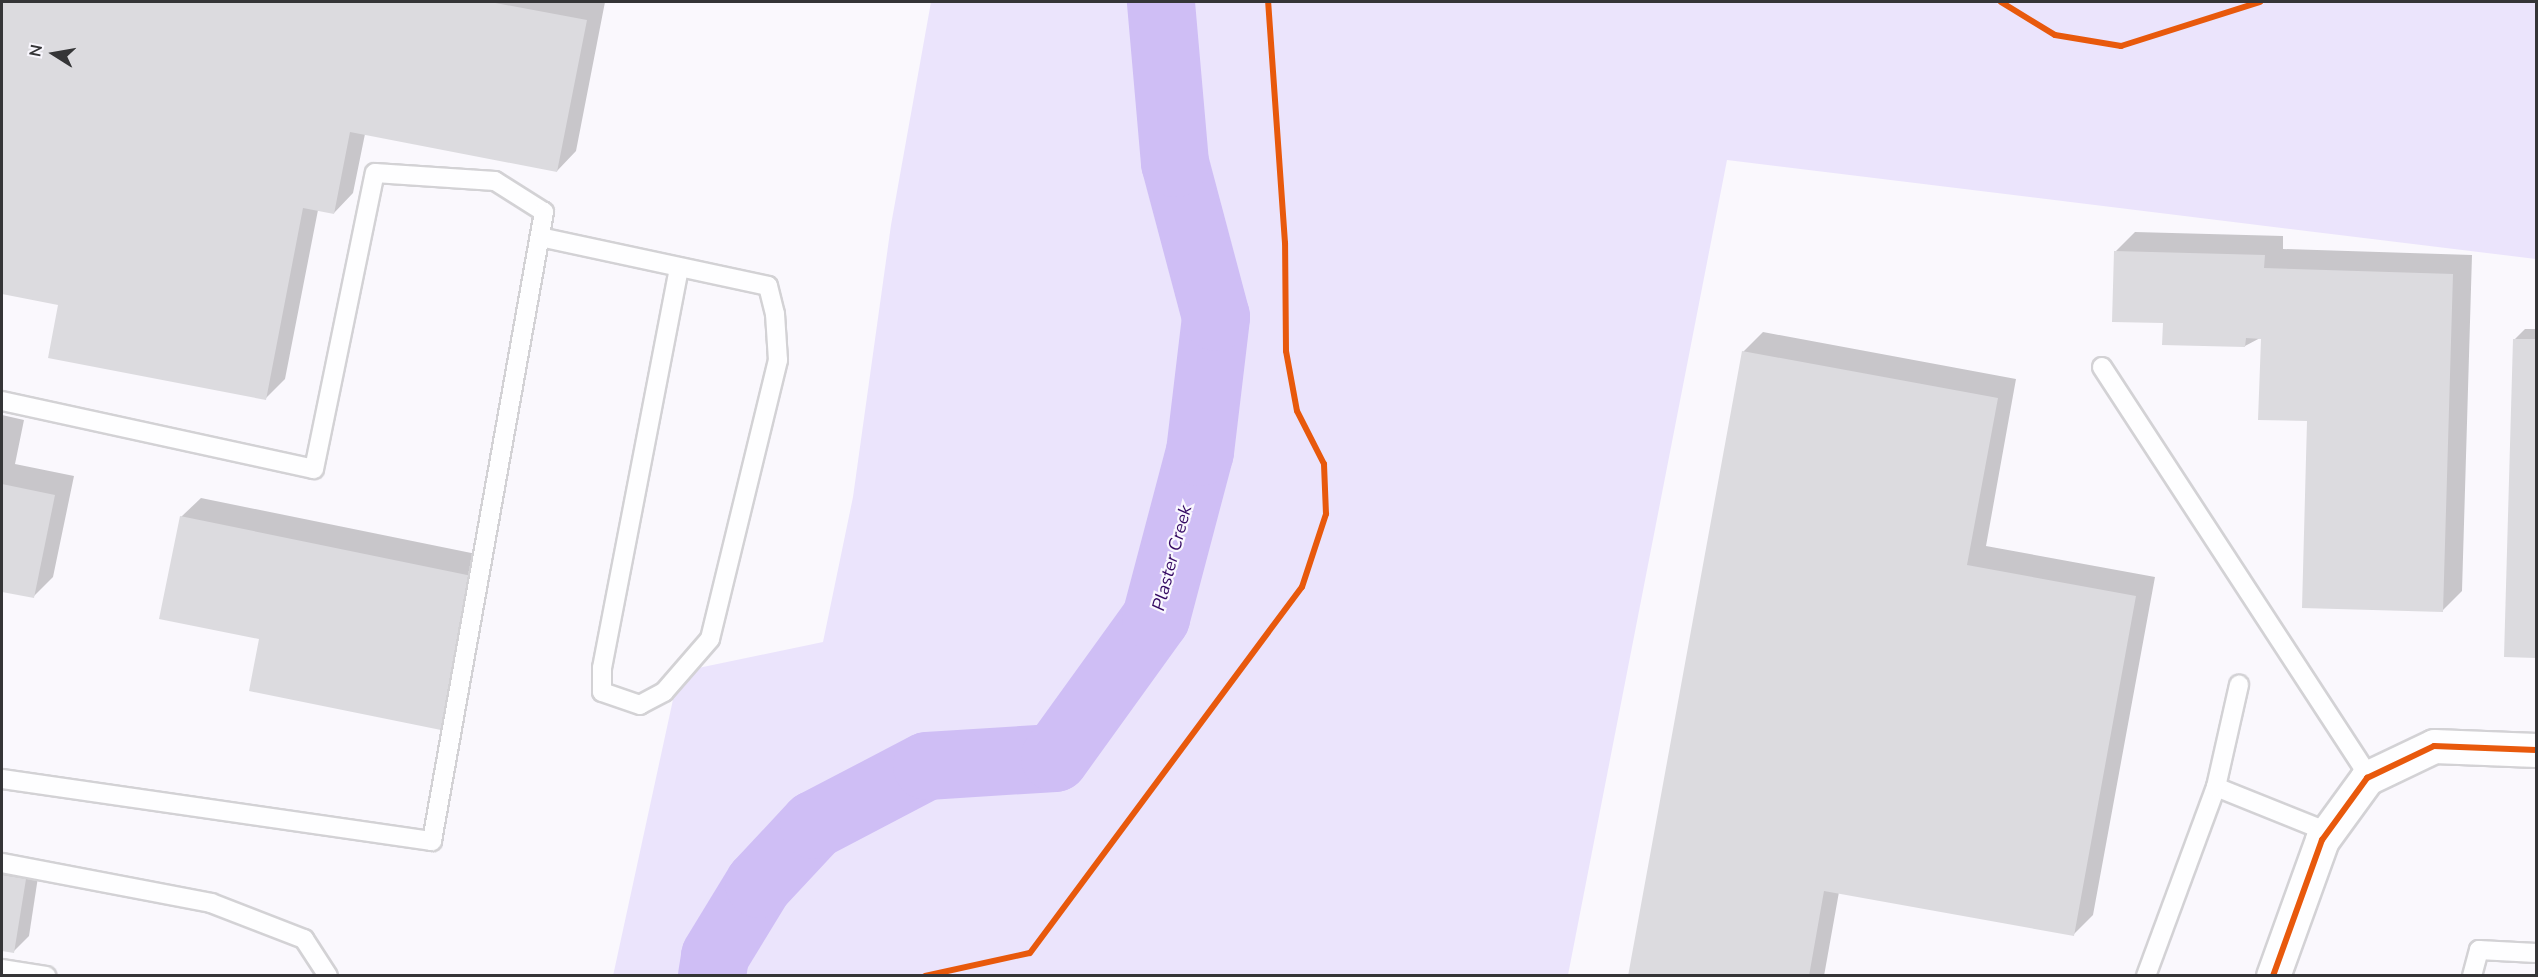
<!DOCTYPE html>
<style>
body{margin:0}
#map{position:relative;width:2538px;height:977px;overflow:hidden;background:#faf8fd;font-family:"Nunito Sans",sans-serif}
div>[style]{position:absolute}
.green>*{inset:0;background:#ebe4fc}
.shadow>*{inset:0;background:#0003}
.river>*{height:68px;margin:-34px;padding:0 34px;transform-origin:34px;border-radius:34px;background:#cfbef5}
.building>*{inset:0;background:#dcdbdf}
.roads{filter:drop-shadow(2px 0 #d3d2d5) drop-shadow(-2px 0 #d3d2d5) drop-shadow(0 2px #d3d2d5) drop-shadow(0 -2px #d3d2d5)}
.service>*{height:18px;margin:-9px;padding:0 9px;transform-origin:9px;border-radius:9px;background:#fefeff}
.minor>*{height:33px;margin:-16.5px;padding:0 16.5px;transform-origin:16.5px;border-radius:16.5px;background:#fefeff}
.cycleway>*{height:6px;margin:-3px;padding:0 3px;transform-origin:3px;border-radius:3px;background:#e8590c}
span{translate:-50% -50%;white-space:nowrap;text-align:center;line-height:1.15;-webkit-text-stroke:4.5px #f9f7fe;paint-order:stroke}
.water-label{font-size:18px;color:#350a63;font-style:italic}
.frame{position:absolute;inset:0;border:3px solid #353537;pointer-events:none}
.north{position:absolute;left:24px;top:24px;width:60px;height:60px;-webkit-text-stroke:4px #f9f7fe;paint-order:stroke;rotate:281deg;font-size:16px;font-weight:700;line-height:24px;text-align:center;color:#353537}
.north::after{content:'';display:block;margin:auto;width:21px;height:27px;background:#353537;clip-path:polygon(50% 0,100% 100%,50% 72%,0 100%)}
</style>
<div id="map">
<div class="green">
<i style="clip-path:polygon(931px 2px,2536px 2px,2536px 259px,1727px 160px,1568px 975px,613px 976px,679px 672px,823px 642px,853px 497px,891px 225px)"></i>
</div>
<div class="shadow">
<i style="clip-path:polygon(2px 2px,605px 2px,576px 151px,557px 171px,365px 134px,353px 193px,334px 213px,318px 210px,285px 379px,266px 398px,60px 304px,2px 293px)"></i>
<i style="clip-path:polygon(2135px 232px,2283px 236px,2283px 249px,2472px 255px,2462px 591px,2442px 611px,2309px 419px,2262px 337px,2245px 346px,2164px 322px,2115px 252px)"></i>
<i style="clip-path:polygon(2525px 329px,2536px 329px,2536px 656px,2506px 656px,2515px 339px)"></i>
<i style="clip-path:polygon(1763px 332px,2016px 379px,1986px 546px,2155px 577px,2093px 915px,2073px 935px,1839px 892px,1824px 976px,1629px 976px,1743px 352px)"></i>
<i style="clip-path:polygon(2px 415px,24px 420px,15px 464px,74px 476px,53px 577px,33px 597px,2px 590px)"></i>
<i style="clip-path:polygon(201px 498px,491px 557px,460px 709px,441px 728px,261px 638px,181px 517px)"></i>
<i style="clip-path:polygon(2px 858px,40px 864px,29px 936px,13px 952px,2px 950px)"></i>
</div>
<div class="river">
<i style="left:712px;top:976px;width:20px;rotate:-81deg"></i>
<i style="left:715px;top:956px;width:84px;rotate:-58.6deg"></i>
<i style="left:759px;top:884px;width:81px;rotate:-47deg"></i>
<i style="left:814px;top:825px;width:127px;rotate:-27.6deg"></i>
<i style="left:927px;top:766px;width:128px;rotate:-3.6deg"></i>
<i style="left:1055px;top:758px;width:173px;rotate:-54.2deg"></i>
<i style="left:1156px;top:618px;width:172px;rotate:-75.2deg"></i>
<i style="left:1200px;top:452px;width:136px;rotate:-83.2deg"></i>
<i style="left:1216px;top:317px;width:159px;rotate:-104.9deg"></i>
<i style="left:1175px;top:163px;width:162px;rotate:-95deg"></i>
</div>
<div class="building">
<i style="clip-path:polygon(2px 2px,490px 2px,587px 20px,557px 172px,350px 132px,334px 214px,303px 208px,266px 400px,48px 358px,58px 305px,2px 294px)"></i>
<i style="clip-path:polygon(2114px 251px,2265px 255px,2264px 268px,2453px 274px,2443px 612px,2302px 608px,2307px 421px,2258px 420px,2261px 339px,2246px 338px,2245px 347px,2162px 345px,2163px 323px,2112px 322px)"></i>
<i style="clip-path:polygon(2513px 339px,2536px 339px,2536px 658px,2504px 657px)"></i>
<i style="clip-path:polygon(1742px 351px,1998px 398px,1967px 565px,2136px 596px,2074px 936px,1824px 891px,1809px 976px,1628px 976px)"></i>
<i style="clip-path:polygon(2px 484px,55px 495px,34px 598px,2px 592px)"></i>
<i style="clip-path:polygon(180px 516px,472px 576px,441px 730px,249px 691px,259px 639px,159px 619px)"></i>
<i style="clip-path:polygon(2px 875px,26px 879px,14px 953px,2px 951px)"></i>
</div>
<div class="roads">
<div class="service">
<i style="left:540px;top:237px;width:233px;rotate:12.1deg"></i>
<i style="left:768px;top:286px;width:29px;rotate:76deg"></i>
<i style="left:775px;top:314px;width:46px;rotate:86.3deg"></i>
<i style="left:778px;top:360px;width:287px;rotate:103.7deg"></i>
<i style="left:710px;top:639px;width:70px;rotate:131deg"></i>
<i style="left:664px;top:692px;width:27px;rotate:152deg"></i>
<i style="left:640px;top:705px;width:40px;rotate:-161.1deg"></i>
<i style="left:602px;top:692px;width:24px;rotate:-90deg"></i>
<i style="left:602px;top:668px;width:408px;rotate:-79.1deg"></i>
<i style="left:2102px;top:367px;width:489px;rotate:56.9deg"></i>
<i style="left:2px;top:401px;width:319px;rotate:12.3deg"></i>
<i style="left:314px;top:469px;width:302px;rotate:-78.4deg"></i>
<i style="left:375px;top:173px;width:120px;rotate:3.8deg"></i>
<i style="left:495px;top:181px;width:58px;rotate:32.3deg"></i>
<i style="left:544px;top:212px;width:639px;rotate:100.1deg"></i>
<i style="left:432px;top:841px;width:434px;rotate:-171.8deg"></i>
<i style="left:2216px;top:787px;width:121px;rotate:21.9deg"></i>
<i style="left:2px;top:863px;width:213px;rotate:10.8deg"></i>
<i style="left:211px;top:903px;width:100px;rotate:21.2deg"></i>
<i style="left:304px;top:939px;width:44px;rotate:57deg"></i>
<i style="left:2px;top:969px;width:45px;rotate:9deg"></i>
<i style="left:2146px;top:976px;width:202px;rotate:-69.7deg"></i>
<i style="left:2216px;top:787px;width:105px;rotate:-77.3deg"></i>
<i style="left:2472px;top:976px;width:27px;rotate:-75deg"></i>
<i style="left:2479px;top:950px;width:57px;rotate:3deg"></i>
</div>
<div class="minor">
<i style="left:2273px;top:976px;width:145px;rotate:-70.2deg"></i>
<i style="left:2322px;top:840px;width:77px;rotate:-54deg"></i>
<i style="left:2367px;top:778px;width:74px;rotate:-25.5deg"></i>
<i style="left:2434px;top:746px;width:102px;rotate:2.2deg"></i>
</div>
</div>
<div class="cycleway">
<i style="left:2001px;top:2px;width:63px;rotate:31.4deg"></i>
<i style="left:2055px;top:35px;width:67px;rotate:9.5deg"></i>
<i style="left:2121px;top:46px;width:146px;rotate:-17.6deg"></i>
<i style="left:925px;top:976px;width:107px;rotate:-12.4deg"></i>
<i style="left:1030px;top:953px;width:456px;rotate:-53.4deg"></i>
<i style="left:1302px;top:587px;width:77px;rotate:-71.8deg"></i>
<i style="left:1326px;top:514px;width:50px;rotate:-92.3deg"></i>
<i style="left:1324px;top:464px;width:59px;rotate:-117deg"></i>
<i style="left:1297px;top:411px;width:61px;rotate:-100.4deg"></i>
<i style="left:1286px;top:351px;width:108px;rotate:-90.5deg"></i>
<i style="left:1285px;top:243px;width:242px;rotate:-94deg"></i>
<i style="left:2273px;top:976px;width:145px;rotate:-70.2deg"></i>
<i style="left:2322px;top:840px;width:77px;rotate:-54deg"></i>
<i style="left:2367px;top:778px;width:74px;rotate:-25.5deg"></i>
<i style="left:2434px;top:746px;width:102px;rotate:2.2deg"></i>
</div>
<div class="water-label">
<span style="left:1172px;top:558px;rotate:-75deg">Plaster Creek</span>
</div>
<div class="frame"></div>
<div class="north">N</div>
</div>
